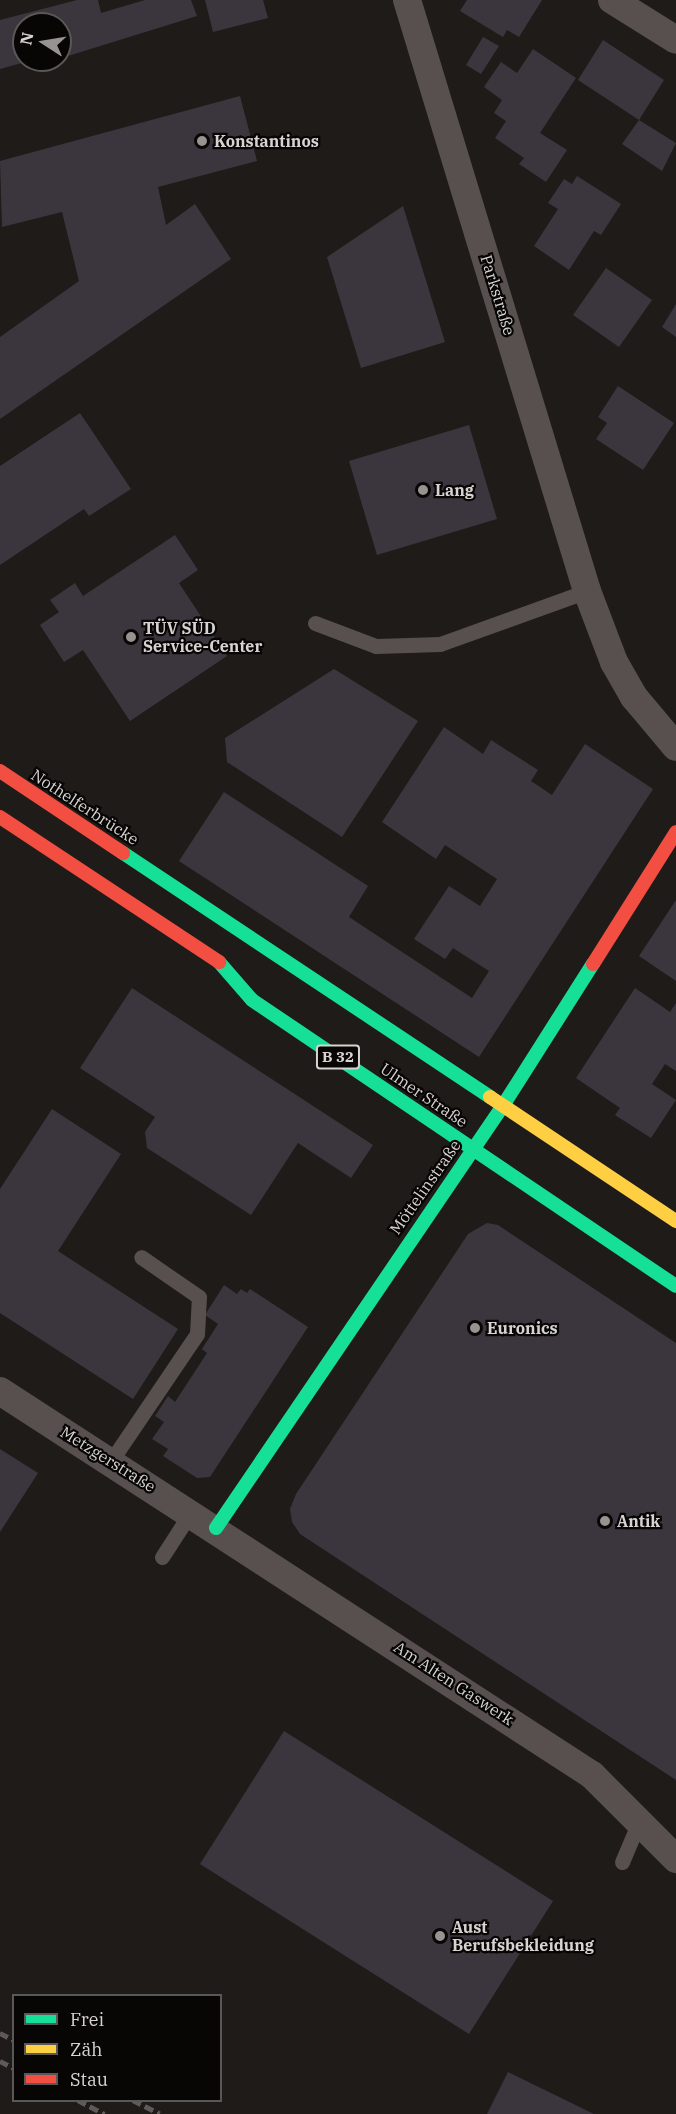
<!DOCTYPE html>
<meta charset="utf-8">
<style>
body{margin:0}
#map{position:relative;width:676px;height:2114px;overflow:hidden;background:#1e1b19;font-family:"IBM Plex Serif",serif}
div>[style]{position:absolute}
.building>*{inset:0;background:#3b363e}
.lane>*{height:15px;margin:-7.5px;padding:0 7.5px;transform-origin:7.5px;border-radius:7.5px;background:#58504f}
.street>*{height:28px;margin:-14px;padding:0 14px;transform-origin:14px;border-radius:14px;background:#58504f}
.fast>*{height:14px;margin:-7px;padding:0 7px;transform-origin:7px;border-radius:7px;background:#16e098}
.slow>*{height:14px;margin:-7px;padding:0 7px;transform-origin:7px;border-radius:7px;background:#ffcf43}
.jam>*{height:14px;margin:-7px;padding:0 7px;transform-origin:7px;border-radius:7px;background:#f24e42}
.rail>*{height:4.5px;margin-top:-2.25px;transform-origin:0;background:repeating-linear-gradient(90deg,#5f5a59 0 9px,transparent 0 13.5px)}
.dots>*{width:16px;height:16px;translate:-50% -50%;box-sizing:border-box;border:3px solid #070605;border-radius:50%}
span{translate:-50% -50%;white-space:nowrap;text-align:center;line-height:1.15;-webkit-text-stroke:4.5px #070605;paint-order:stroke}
.shield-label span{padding:2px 4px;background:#070605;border:2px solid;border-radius:4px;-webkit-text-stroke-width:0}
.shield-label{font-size:15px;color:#d6d3d2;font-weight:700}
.poi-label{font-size:16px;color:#d6d3d2;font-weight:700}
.left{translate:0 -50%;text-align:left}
.street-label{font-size:16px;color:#d6d3d2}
.legend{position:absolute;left:12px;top:1994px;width:210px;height:108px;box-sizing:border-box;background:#070605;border:2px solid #5a5857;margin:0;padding:8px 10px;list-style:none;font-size:18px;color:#d6d3d2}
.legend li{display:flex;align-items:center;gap:12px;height:30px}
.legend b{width:30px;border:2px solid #5a5857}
.north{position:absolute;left:12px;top:12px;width:60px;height:60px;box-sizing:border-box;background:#070605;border:2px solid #5a5857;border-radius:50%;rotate:282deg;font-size:16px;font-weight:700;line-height:24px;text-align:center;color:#d6d3d2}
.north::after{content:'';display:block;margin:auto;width:21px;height:27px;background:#969391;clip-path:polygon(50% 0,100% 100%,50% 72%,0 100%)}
</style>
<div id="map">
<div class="building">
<i style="clip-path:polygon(77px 0,98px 0,101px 13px,145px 0,191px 0,197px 16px,68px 56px,66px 50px,60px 52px,60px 24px,24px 24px,24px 60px,29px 61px,0 69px,0 20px)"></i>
<i style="clip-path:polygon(205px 0,263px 0,268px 18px,213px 32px)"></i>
<i style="clip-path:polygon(467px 0,542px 0,519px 37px,507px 30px,503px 37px,460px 11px)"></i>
<i style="clip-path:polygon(483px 37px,499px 46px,481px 74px,466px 65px)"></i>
<i style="clip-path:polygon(603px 40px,664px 80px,639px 120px,578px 80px)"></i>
<i style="clip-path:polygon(533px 49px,576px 78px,540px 133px,567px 150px,546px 182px,519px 164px,524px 158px,495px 138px,506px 121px,494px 113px,502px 100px,484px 87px,501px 62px,517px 73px)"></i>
<i style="clip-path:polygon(240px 96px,257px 161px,158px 187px,166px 225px,195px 204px,231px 259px,0 419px,0 337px,79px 281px,62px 212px,2px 227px,0 161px)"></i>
<i style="clip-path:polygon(639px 120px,676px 143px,662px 171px,622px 144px)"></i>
<i style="clip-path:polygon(577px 176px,621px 204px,601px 235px,594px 231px,569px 270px,534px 246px,558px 209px,548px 203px,564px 179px,572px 184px)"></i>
<i style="clip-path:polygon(403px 206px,445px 342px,361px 368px,327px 257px)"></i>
<i style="clip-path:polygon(606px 268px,652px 300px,619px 347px,573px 315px)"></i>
<i style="clip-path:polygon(676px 304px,676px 337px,662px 327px)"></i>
<i style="clip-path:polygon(618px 386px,674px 423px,643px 470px,596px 439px,607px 423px,598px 417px)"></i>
<i style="clip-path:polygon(80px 413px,131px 489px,89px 516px,84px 509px,0 565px,0 466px)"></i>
<i style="clip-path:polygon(469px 425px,497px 519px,377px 555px,349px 461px)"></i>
<i style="clip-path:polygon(175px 535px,198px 570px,179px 583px,227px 656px,130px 721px,83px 650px,64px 662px,40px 625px,59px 612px,50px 600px,75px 583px,83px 596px)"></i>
<i style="clip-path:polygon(334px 669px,418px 721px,342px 837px,227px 762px,225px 738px)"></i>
<i style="clip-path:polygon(444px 727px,483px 754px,491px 740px,538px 770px,531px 781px,552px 795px,585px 744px,653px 789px,479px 1057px,179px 861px,224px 792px,368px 886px,349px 917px,472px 998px,489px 971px,453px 948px,445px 959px,414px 939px,449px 886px,480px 906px,497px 879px,445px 845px,436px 859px,382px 822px)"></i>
<i style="clip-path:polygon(676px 900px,676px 981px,639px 956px)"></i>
<i style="clip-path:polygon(132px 988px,373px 1145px,351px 1178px,298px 1143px,251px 1215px,147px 1148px,145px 1132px,155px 1117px,80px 1068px)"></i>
<i style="clip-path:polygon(635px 988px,670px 1012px,676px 1003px,676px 1071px,665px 1064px,652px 1084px,676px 1100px,651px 1138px,615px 1115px,620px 1108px,576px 1078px)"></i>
<i style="clip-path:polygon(52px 1109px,121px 1154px,58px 1251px,178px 1329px,133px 1399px,0 1313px,0 1189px)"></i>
<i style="clip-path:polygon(487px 1223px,498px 1225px,676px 1343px,676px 1780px,300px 1534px,292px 1522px,290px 1509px,296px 1494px,468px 1234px)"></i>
<i style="clip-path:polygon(224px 1285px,237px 1294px,241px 1289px,247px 1293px,250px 1289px,308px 1327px,210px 1477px,197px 1478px,163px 1456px,168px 1449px,152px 1439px,164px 1422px,155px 1416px,168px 1396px,175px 1402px,207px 1353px,202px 1349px,218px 1324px,205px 1315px)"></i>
<i style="clip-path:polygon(0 1449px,38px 1473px,0 1532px)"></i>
<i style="clip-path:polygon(284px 1731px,553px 1901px,469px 2034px,200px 1864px)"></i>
<i style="clip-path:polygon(508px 2072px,594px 2114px,487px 2114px)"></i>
</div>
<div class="lane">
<i style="left:315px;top:623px;width:65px;rotate:20.7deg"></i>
<i style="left:376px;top:646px;width:64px;rotate:-1.8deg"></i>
<i style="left:440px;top:644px;width:156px;rotate:-19.8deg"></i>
<i style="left:111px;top:1461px;width:153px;rotate:-55.9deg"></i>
<i style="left:197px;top:1334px;width:37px;rotate:-87deg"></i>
<i style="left:199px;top:1297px;width:70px;rotate:-145.4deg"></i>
<i style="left:162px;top:1557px;width:54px;rotate:-57.2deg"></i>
<i style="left:622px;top:1862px;width:43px;rotate:-67deg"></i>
</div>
<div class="street">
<i style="left:407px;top:0;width:618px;rotate:73.06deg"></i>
<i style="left:587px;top:591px;width:76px;rotate:69.2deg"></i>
<i style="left:614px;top:662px;width:40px;rotate:60.3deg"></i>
<i style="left:634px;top:697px;width:65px;rotate:50deg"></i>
<i style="left:612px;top:0;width:75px;rotate:32deg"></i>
<i style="left:0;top:1391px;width:706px;rotate:32.97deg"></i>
<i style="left:592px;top:1775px;width:119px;rotate:45deg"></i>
</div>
<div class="fast">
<i style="left:123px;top:853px;width:441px;rotate:33.6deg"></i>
<i style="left:219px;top:962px;width:50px;rotate:49deg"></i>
<i style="left:252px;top:1000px;width:511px;rotate:34deg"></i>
<i style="left:216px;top:1528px;width:513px;rotate:-55.81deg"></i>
<i style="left:504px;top:1104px;width:166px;rotate:-57.6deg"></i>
</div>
<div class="slow">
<i style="left:490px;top:1097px;width:224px;rotate:33.7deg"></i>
</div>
<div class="jam">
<i style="left:0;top:771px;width:148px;rotate:33.7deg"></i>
<i style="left:0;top:817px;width:263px;rotate:33.5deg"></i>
<i style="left:593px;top:964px;width:156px;rotate:-57.8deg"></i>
</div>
<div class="rail">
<i style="left:0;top:2033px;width:16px;rotate:27deg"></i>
<i style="left:0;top:2061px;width:16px;rotate:27deg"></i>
<i style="left:78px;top:2100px;width:30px;rotate:28deg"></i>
<i style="left:133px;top:2100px;width:30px;rotate:27deg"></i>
</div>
<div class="dots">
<i style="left:202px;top:141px;background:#969391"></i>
<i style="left:423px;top:490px;background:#969391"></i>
<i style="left:131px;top:637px;background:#969391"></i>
<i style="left:475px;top:1328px;background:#969391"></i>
<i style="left:605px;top:1521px;background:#969391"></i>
<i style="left:440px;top:1936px;background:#969391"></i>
</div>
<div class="shield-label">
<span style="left:338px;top:1057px">B 32</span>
</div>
<div class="poi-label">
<span class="left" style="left:214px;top:141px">Konstantinos</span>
<span class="left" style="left:435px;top:490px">Lang</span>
<span class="left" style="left:143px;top:637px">TÜV SÜD<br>Service-Center</span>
<span class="left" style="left:487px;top:1328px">Euronics</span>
<span class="left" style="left:617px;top:1521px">Antik</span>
<span class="left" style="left:452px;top:1936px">Aust<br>Berufsbekleidung</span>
</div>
<div class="street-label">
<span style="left:498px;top:295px;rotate:73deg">Parkstraße</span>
<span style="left:85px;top:807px;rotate:33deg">Nothelferbrücke</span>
<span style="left:424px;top:1095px;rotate:34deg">Ulmer Straße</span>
<span style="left:425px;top:1187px;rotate:-55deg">Möttelinstraße</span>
<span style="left:108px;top:1459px;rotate:32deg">Metzgerstraße</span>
<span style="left:454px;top:1683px;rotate:33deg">Am Alten Gaswerk</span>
</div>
<ul class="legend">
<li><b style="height:8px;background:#16e098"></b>Frei</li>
<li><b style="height:8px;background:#ffcf43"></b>Zäh</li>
<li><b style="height:8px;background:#f24e42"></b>Stau</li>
</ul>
<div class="north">N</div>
</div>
